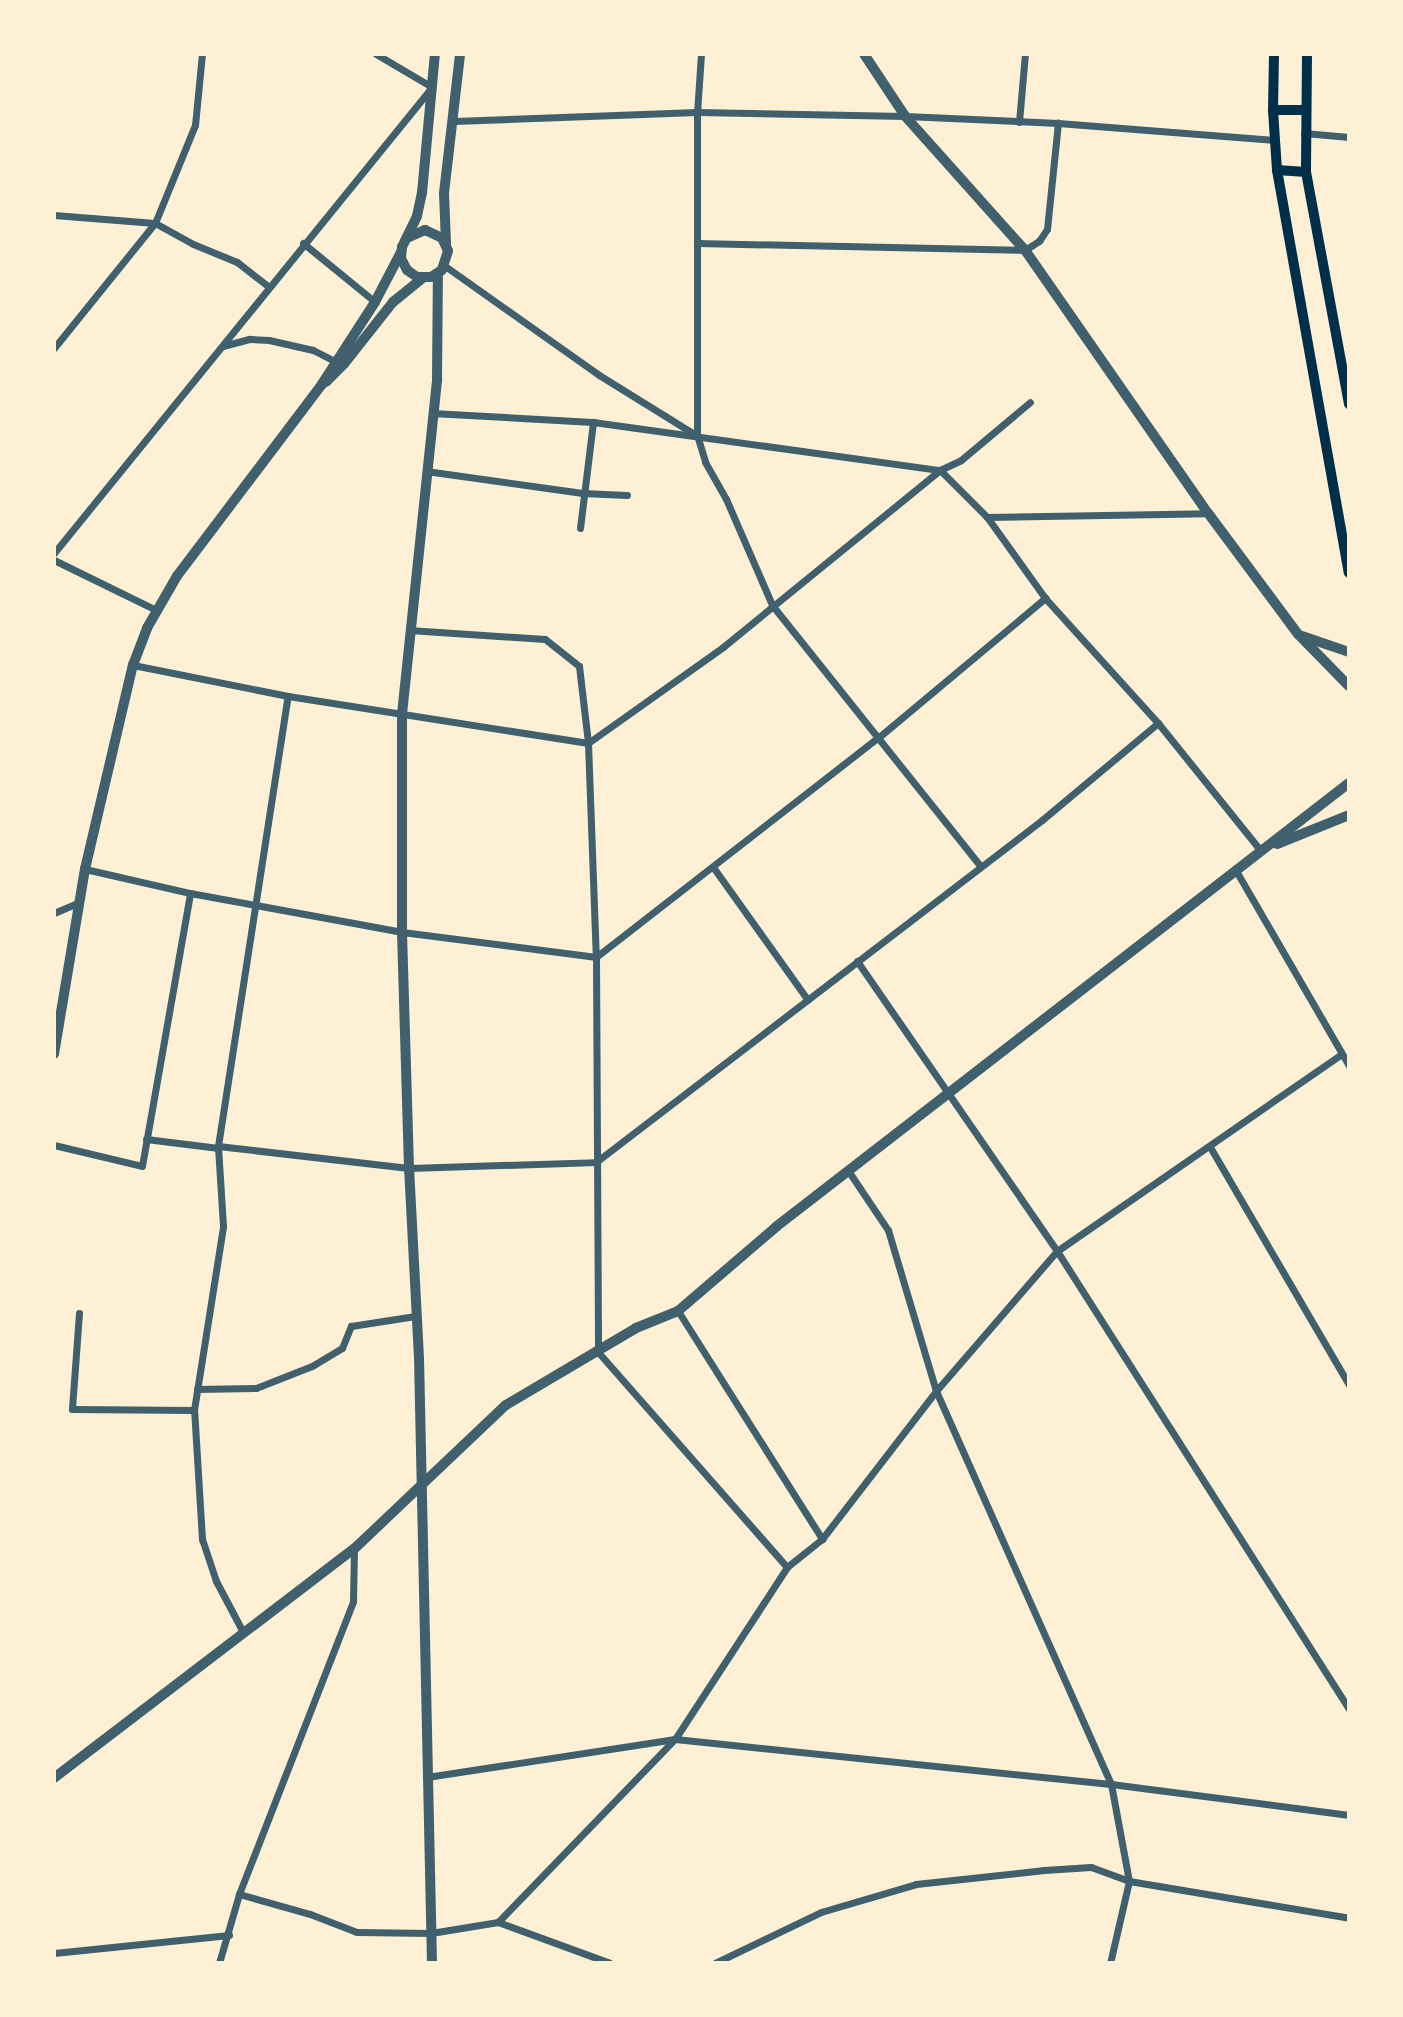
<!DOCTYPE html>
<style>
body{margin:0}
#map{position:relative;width:1403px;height:2017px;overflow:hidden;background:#fdf0d5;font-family:"Sofia Sans Condensed",sans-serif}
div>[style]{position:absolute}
.minor>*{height:7px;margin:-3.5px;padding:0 3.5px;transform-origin:3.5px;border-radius:3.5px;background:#3f606c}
.tertiary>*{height:10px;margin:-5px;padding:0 5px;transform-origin:5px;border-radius:5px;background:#3f606c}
.secondary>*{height:10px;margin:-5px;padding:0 5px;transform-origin:5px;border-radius:5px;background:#003049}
span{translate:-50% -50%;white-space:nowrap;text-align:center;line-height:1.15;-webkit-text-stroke:5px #fdf0d5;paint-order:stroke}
.frame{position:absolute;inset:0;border:56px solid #fdf0d5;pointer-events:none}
</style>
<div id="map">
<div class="minor">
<i style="left:701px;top:54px;width:58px;rotate:93.9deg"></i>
<i style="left:697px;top:112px;width:323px;rotate:90deg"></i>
<i style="left:697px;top:435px;width:28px;rotate:73deg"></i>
<i style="left:705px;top:462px;width:43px;rotate:60.4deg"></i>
<i style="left:726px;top:499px;width:116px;rotate:66.5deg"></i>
<i style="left:772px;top:605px;width:334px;rotate:51.4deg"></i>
<i style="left:454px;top:121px;width:243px;rotate:-2.1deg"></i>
<i style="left:697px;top:112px;width:208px;rotate:1.1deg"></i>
<i style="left:905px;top:116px;width:153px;rotate:2.6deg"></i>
<i style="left:1058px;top:123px;width:218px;rotate:4.5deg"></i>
<i style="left:1019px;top:122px;width:68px;rotate:-85deg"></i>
<i style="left:1304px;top:133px;width:45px;rotate:5.1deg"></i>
<i style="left:54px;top:215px;width:101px;rotate:4.5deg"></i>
<i style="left:155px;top:223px;width:43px;rotate:28.9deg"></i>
<i style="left:193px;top:244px;width:48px;rotate:22.2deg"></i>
<i style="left:237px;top:262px;width:39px;rotate:38deg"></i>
<i style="left:303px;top:243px;width:93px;rotate:39.3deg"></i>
<i style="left:697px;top:243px;width:328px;rotate:1.2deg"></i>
<i style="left:1025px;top:250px;width:17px;rotate:-33deg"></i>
<i style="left:1039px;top:241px;width:14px;rotate:-56deg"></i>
<i style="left:1047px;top:229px;width:107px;rotate:-84.1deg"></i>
<i style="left:445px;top:266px;width:189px;rotate:35.3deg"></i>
<i style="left:599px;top:375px;width:112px;rotate:31.8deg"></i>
<i style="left:223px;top:346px;width:28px;rotate:-15deg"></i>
<i style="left:250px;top:339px;width:19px;rotate:3deg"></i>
<i style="left:269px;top:340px;width:45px;rotate:12.8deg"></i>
<i style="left:313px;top:350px;width:25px;rotate:27deg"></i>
<i style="left:54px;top:348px;width:161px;rotate:-51.1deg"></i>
<i style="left:155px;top:223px;width:106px;rotate:-67.8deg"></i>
<i style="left:195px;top:125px;width:71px;rotate:-84.4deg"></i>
<i style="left:432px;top:413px;width:161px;rotate:3.2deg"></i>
<i style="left:593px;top:422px;width:350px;rotate:7.9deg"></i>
<i style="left:940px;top:470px;width:66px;rotate:45deg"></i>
<i style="left:987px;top:517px;width:100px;rotate:54.4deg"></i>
<i style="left:1045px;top:598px;width:169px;rotate:47.9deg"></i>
<i style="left:1158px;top:723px;width:164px;rotate:51.2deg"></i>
<i style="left:426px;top:471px;width:158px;rotate:8deg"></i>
<i style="left:582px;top:493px;width:45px;rotate:2.5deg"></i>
<i style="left:987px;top:517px;width:221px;rotate:-1deg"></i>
<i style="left:580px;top:528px;width:107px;rotate:-83deg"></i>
<i style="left:54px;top:553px;width:600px;rotate:-50.95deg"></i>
<i style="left:432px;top:87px;width:65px;rotate:-149.5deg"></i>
<i style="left:54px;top:560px;width:114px;rotate:26.1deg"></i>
<i style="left:409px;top:630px;width:136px;rotate:3.8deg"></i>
<i style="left:545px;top:639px;width:43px;rotate:38.5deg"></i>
<i style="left:579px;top:666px;width:78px;rotate:83.3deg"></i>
<i style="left:588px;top:743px;width:214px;rotate:87.9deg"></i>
<i style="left:596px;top:957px;width:395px;rotate:89.7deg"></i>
<i style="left:598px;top:1352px;width:286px;rotate:48.7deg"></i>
<i style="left:133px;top:665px;width:158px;rotate:11.3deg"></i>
<i style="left:288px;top:696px;width:304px;rotate:8.9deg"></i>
<i style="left:588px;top:743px;width:166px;rotate:-35.4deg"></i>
<i style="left:723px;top:647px;width:280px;rotate:-39.2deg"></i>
<i style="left:940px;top:470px;width:23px;rotate:-25deg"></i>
<i style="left:961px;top:460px;width:90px;rotate:-40deg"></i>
<i style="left:713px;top:867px;width:163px;rotate:54.5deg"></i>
<i style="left:85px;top:869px;width:108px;rotate:12.9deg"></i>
<i style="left:190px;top:893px;width:216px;rotate:10.4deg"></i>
<i style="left:402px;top:932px;width:196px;rotate:7.3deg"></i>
<i style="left:596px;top:957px;width:358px;rotate:-37.9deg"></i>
<i style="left:879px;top:737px;width:217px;rotate:-39.9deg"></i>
<i style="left:1235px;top:869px;width:228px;rotate:59.9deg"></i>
<i style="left:54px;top:913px;width:26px;rotate:-23deg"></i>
<i style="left:857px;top:961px;width:352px;rotate:55.4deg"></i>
<i style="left:1057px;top:1251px;width:543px;rotate:57.48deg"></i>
<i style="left:146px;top:1139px;width:73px;rotate:7.1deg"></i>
<i style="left:54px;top:1145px;width:90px;rotate:13.4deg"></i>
<i style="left:142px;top:1166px;width:277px;rotate:-80deg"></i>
<i style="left:218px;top:1146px;width:192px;rotate:6.6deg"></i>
<i style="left:409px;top:1168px;width:187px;rotate:-1.8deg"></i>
<i style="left:596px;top:1162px;width:562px;rotate:-37.48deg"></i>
<i style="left:1042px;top:820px;width:151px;rotate:-39.9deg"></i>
<i style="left:1210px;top:1147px;width:276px;rotate:59.7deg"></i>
<i style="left:849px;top:1172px;width:70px;rotate:56.1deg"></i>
<i style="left:888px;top:1230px;width:168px;rotate:73.4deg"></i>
<i style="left:936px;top:1391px;width:430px;rotate:66deg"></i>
<i style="left:1111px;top:1784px;width:99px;rotate:79.5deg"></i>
<i style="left:1129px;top:1881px;width:84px;rotate:103deg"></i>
<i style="left:678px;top:1311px;width:270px;rotate:57.7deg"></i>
<i style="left:79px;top:1313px;width:96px;rotate:94.2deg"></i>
<i style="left:72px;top:1409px;width:122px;rotate:0.5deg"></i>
<i style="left:197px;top:1389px;width:59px;rotate:-1deg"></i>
<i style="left:256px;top:1388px;width:60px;rotate:-21.4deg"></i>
<i style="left:312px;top:1366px;width:35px;rotate:-31deg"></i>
<i style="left:342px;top:1348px;width:24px;rotate:-68deg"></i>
<i style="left:351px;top:1326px;width:65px;rotate:-8.9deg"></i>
<i style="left:243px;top:1632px;width:58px;rotate:-117.9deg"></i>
<i style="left:216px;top:1581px;width:44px;rotate:-108.4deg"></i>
<i style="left:202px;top:1539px;width:129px;rotate:-93.5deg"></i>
<i style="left:194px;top:1410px;width:186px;rotate:-81deg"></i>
<i style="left:223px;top:1226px;width:80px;rotate:-93.6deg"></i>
<i style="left:218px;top:1146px;width:455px;rotate:-81.2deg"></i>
<i style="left:427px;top:1777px;width:251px;rotate:-8.7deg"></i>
<i style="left:675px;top:1739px;width:438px;rotate:5.9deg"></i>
<i style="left:1111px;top:1784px;width:240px;rotate:7.4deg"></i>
<i style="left:239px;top:1894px;width:74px;rotate:15.7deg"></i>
<i style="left:310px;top:1914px;width:50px;rotate:21deg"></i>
<i style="left:357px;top:1932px;width:74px;rotate:0.8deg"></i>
<i style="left:431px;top:1933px;width:68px;rotate:-9.3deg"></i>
<i style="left:498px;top:1922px;width:255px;rotate:-46deg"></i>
<i style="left:675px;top:1739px;width:205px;rotate:-56.9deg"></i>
<i style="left:787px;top:1567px;width:45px;rotate:-38.7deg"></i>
<i style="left:822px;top:1539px;width:187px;rotate:-52.4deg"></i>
<i style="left:936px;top:1391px;width:185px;rotate:-49.2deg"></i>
<i style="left:1057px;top:1251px;width:346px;rotate:-34.7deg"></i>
<i style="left:498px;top:1922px;width:119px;rotate:20.1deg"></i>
<i style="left:54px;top:1953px;width:176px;rotate:-5.9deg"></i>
<i style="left:219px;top:1963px;width:72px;rotate:-73.8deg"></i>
<i style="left:239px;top:1894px;width:314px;rotate:-68.7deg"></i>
<i style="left:353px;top:1601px;width:52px;rotate:-88.9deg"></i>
<i style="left:715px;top:1963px;width:118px;rotate:-25.7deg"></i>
<i style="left:821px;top:1912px;width:99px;rotate:-16.4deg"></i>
<i style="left:916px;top:1884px;width:129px;rotate:-6.2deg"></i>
<i style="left:1044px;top:1870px;width:47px;rotate:-3.7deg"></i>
<i style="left:1091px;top:1867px;width:40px;rotate:20.2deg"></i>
<i style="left:1129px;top:1881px;width:223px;rotate:9.5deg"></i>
</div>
<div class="tertiary">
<i style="left:864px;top:54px;width:74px;rotate:56.5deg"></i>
<i style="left:905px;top:116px;width:180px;rotate:48.2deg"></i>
<i style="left:1025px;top:250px;width:320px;rotate:55.2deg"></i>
<i style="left:1208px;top:513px;width:151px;rotate:53.4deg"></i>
<i style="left:1298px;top:634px;width:73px;rotate:45.6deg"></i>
<i style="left:407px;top:238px;width:20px;rotate:-24deg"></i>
<i style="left:425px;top:230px;width:19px;rotate:25deg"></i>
<i style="left:442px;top:238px;width:14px;rotate:65deg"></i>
<i style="left:448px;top:251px;width:20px;rotate:108deg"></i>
<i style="left:442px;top:270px;width:13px;rotate:148deg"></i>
<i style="left:431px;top:277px;width:14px;rotate:180deg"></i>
<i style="left:417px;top:277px;width:12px;rotate:-145deg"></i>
<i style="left:407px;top:270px;width:13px;rotate:-117deg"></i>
<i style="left:401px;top:258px;width:11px;rotate:-85deg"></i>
<i style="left:402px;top:247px;width:34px;rotate:-64deg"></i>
<i style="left:417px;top:216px;width:24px;rotate:-78deg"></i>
<i style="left:422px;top:193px;width:140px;rotate:-84.7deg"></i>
<i style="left:446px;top:243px;width:50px;rotate:-92.3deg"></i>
<i style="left:444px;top:193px;width:140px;rotate:-83.4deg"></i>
<i style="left:326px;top:382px;width:25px;rotate:-45deg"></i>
<i style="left:344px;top:364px;width:79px;rotate:-51.7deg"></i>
<i style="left:393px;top:302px;width:38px;rotate:-39deg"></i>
<i style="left:1302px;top:636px;width:50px;rotate:18.8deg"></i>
<i style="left:1277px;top:844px;width:78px;rotate:-21.9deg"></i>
<i style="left:54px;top:1054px;width:188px;rotate:-80.5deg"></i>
<i style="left:85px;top:869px;width:210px;rotate:-76.8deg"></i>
<i style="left:133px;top:665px;width:40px;rotate:-69deg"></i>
<i style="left:147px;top:628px;width:60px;rotate:-60deg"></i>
<i style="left:177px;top:576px;width:241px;rotate:-52.9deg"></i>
<i style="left:322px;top:384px;width:98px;rotate:-57.1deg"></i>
<i style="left:375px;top:302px;width:56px;rotate:-62.5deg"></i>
<i style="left:54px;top:1778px;width:377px;rotate:-37.4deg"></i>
<i style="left:354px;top:1549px;width:209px;rotate:-43.5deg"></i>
<i style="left:506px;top:1405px;width:151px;rotate:-30.6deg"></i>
<i style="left:636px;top:1328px;width:45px;rotate:-22deg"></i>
<i style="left:678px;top:1311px;width:130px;rotate:-40.6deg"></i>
<i style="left:777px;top:1226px;width:723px;rotate:-37.76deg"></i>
<i style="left:432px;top:1963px;width:605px;rotate:-91.23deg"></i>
<i style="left:419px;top:1358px;width:190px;rotate:-93deg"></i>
<i style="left:409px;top:1168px;width:236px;rotate:-91.7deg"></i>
<i style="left:402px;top:932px;width:218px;rotate:-90deg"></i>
<i style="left:402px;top:714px;width:337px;rotate:-84deg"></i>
<i style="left:437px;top:379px;width:105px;rotate:-89.5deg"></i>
</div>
<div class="secondary">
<i style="left:1274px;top:54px;width:56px;rotate:91deg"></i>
<i style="left:1273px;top:110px;width:60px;rotate:86.2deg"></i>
<i style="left:1277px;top:170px;width:409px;rotate:79.9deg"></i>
<i style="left:1307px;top:54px;width:118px;rotate:90.5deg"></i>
<i style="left:1306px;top:172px;width:236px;rotate:79.5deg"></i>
<i style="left:1273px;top:110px;width:31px"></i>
<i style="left:1277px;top:170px;width:29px;rotate:4deg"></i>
</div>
<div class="frame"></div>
</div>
